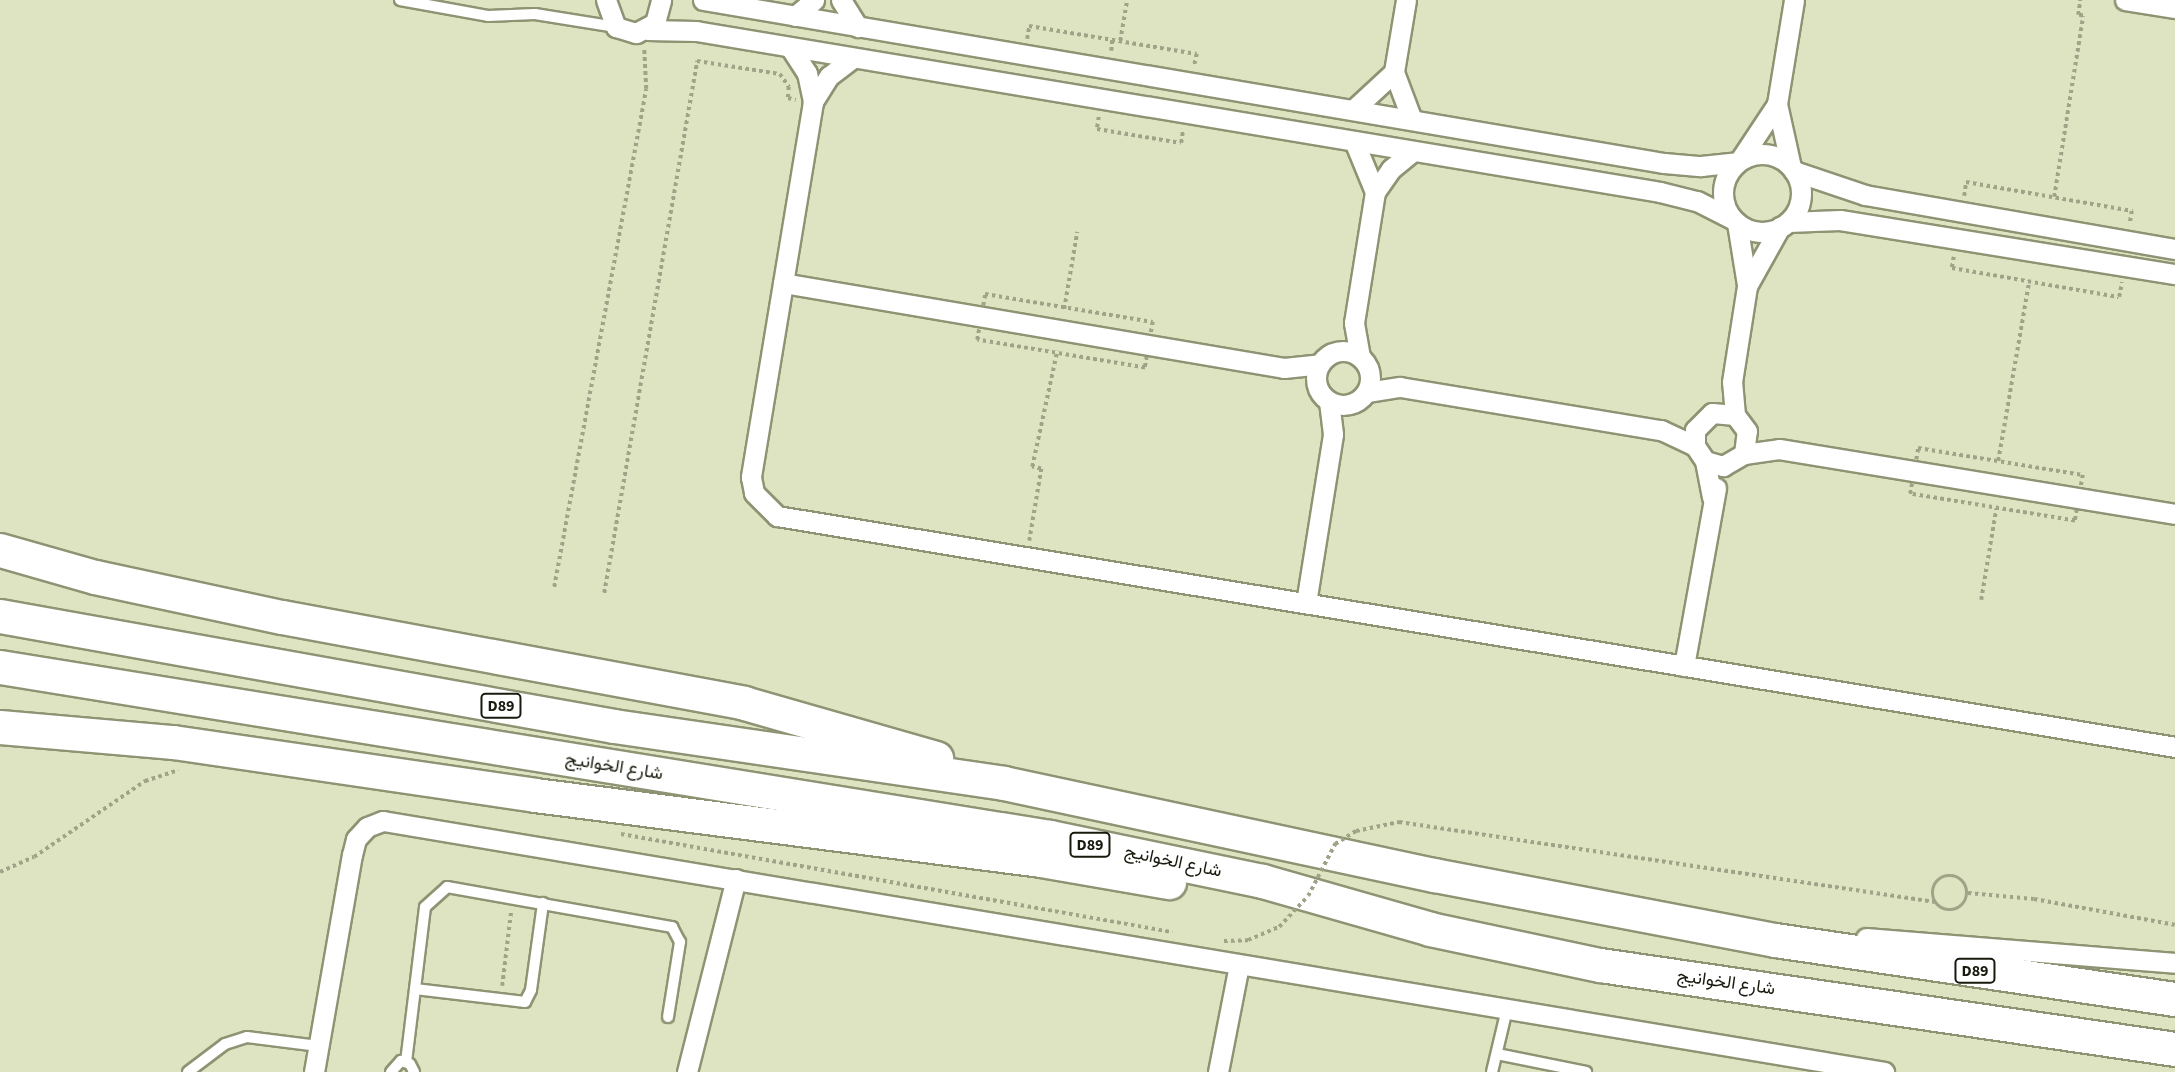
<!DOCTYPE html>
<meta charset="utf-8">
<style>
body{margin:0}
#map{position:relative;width:2175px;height:1072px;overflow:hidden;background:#dee4c1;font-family:"Source Sans 3",Vazirmatn,sans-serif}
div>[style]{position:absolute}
.path>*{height:3.5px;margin-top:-1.75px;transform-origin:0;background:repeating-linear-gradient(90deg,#9fa488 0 3.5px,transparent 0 7px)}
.path>.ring{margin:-1.75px;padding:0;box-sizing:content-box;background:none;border:3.5px solid #9fa488;border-radius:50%}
.roads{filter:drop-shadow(2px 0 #8e9373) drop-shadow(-2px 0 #8e9373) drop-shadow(0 2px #8e9373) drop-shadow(0 -2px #8e9373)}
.lane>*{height:10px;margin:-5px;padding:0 5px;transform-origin:5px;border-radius:5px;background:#fff}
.street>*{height:19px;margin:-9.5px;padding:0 9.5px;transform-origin:9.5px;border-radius:9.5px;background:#fff}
.street>.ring{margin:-9.5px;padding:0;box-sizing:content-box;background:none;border:19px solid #fff;border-radius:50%}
.highway>*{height:33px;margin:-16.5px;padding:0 16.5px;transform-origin:16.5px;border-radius:16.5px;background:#fff}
.path-bridge>*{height:3.5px;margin-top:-1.75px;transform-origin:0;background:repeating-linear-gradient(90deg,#9fa488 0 3.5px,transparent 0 7px)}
span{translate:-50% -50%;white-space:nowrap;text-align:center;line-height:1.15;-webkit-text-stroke:5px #fff;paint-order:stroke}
.shield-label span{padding:2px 5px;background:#fff;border:2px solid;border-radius:5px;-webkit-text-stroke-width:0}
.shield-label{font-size:16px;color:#181a0d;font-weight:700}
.street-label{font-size:18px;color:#181a0d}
</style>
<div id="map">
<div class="path">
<i style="left:1027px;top:39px;width:13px;rotate:-81deg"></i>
<i style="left:1029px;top:26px;width:170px;rotate:9.5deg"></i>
<i style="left:1197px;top:54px;width:13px;rotate:103deg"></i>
<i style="left:1120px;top:41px;width:42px;rotate:-80.3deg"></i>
<i style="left:1111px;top:51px;width:11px;rotate:-85deg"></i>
<i style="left:1099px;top:117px;width:12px;rotate:99deg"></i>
<i style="left:1097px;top:129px;width:85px;rotate:9.5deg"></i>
<i style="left:1181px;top:143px;width:14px;rotate:-82deg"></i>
<i style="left:1964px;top:196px;width:14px;rotate:-82deg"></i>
<i style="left:1966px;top:182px;width:169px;rotate:9.9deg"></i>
<i style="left:2132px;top:211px;width:12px;rotate:99deg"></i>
<i style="left:2054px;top:197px;width:183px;rotate:-80.9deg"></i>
<i style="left:2083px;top:16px;width:5px;rotate:-169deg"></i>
<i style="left:2078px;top:15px;width:15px;rotate:-82deg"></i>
<i style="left:1954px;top:257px;width:11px;rotate:100deg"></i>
<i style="left:1952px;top:268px;width:169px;rotate:9.9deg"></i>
<i style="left:2119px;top:297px;width:15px;rotate:-79deg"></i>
<i style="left:985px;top:294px;width:170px;rotate:9.5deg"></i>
<i style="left:1153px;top:322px;width:47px;rotate:99.9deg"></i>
<i style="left:1145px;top:368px;width:170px;rotate:-170.5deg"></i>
<i style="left:977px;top:340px;width:47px;rotate:-80.1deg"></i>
<i style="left:1064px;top:309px;width:78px;rotate:-80.4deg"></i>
<i style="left:1918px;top:448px;width:167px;rotate:9.3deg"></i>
<i style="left:2083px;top:475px;width:47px;rotate:99.9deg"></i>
<i style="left:2075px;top:521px;width:167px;rotate:-170.7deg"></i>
<i style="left:1910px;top:494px;width:47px;rotate:-80.1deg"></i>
<i style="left:1998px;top:461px;width:183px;rotate:-80.2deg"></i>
<i style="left:1029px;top:541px;width:73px;rotate:-80.5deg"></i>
<i style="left:1041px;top:469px;width:9px;rotate:-167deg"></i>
<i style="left:1032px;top:467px;width:119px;rotate:-77.8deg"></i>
<i style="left:554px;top:587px;width:506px;rotate:-79.53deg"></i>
<i style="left:646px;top:89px;width:40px;rotate:-92.9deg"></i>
<i style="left:604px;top:593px;width:540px;rotate:-80.08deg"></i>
<i style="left:697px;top:61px;width:84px;rotate:8.9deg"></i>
<i style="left:780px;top:74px;width:16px;rotate:55deg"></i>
<i style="left:789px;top:87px;width:11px;rotate:95deg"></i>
<i style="left:788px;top:98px;width:8px;rotate:14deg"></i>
<i style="left:1981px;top:600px;width:92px;rotate:-80.6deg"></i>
<i style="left:1399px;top:822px;width:542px;rotate:8.49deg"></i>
<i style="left:621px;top:834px;width:560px;rotate:10.09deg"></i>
<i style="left:0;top:872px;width:37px;rotate:-24deg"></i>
<i style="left:34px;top:857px;width:135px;rotate:-34.4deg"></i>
<i style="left:145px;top:781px;width:35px;rotate:-18deg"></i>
<i class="ring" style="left:1933px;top:876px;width:30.5px;height:30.5px"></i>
<i style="left:1968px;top:893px;width:66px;rotate:5.2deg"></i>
<i style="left:2034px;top:899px;width:143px;rotate:10.4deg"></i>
<i style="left:1224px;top:941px;width:24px;rotate:-2deg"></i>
<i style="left:1248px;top:940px;width:34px;rotate:-23deg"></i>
<i style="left:502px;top:986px;width:77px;rotate:-83.2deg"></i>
</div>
<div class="roads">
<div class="lane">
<i style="left:400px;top:0;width:89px;rotate:10.3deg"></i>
<i style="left:488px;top:16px;width:47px;rotate:-2.4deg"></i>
<i style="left:535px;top:14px;width:82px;rotate:9.1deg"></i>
<i style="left:415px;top:989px;width:111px;rotate:6.7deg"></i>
<i style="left:525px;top:1002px;width:13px;rotate:-63deg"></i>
<i style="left:531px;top:990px;width:88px;rotate:-82.1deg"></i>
<i style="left:1497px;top:1054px;width:91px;rotate:11.4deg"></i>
<i style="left:406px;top:1062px;width:156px;rotate:-83deg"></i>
<i style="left:425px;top:907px;width:30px;rotate:-42deg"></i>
<i style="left:447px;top:887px;width:229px;rotate:10.1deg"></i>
<i style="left:672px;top:927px;width:17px;rotate:62deg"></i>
<i style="left:680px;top:942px;width:76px;rotate:99.1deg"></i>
<i style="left:188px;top:1072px;width:46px;rotate:-37.1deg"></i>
<i style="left:225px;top:1044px;width:23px;rotate:-18deg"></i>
<i style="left:247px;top:1037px;width:72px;rotate:7.2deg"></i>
<i style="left:391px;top:1072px;width:15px;rotate:-48deg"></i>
<i style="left:401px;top:1061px;width:9px;rotate:18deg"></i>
<i style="left:410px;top:1064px;width:9px;rotate:63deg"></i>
<i style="left:1492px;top:1072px;width:65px;rotate:-76.6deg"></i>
</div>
<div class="street">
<i style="left:606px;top:0;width:29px;rotate:70deg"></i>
<i style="left:616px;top:27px;width:21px;rotate:17deg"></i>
<i style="left:636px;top:33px;width:21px;rotate:-28deg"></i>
<i style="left:655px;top:23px;width:24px;rotate:-75deg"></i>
<i style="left:703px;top:0;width:975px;rotate:9.63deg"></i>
<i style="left:1664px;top:163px;width:37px;rotate:5deg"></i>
<i style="left:1701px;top:166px;width:36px;rotate:-6deg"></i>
<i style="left:841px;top:0;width:32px;rotate:58deg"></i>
<i style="left:1406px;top:0;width:73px;rotate:99.5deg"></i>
<i style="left:1394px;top:72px;width:51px;rotate:69.4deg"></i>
<i style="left:2125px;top:0;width:51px;rotate:9.1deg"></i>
<i style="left:795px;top:16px;width:25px;rotate:-40deg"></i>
<i style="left:647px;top:30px;width:49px;rotate:1.2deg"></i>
<i style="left:696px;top:31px;width:977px;rotate:9.48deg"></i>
<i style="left:1660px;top:192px;width:38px;rotate:14deg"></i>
<i style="left:1697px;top:201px;width:38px;rotate:27deg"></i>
<i style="left:790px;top:47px;width:31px;rotate:57deg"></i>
<i style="left:807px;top:73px;width:30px;rotate:78deg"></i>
<i style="left:853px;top:58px;width:30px;rotate:143deg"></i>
<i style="left:829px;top:76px;width:31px;rotate:122deg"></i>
<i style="left:813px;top:102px;width:183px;rotate:99.4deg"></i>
<i style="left:783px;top:283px;width:197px;rotate:99.4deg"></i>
<i style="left:751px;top:477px;width:16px;rotate:79deg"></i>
<i style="left:754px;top:493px;width:33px;rotate:45deg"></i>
<i style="left:777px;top:516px;width:1417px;rotate:9.38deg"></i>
<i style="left:1353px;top:110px;width:56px;rotate:-42.8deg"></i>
<i style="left:1354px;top:141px;width:55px;rotate:67.6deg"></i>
<i class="ring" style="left:1723px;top:154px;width:59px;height:59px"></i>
<i style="left:1740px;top:160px;width:67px;rotate:-56.5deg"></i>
<i style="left:1791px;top:167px;width:65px;rotate:-102.5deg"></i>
<i style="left:1777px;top:104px;width:105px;rotate:-80.7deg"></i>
<i style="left:1794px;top:171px;width:75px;rotate:18.7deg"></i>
<i style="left:1865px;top:195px;width:315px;rotate:9.9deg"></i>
<i style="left:1788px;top:222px;width:52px;rotate:-2.2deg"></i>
<i style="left:1840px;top:220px;width:339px;rotate:9.2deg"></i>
<i style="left:1737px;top:223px;width:63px;rotate:80.8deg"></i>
<i style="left:783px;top:283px;width:508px;rotate:9.63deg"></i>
<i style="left:1284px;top:368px;width:36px;rotate:-6deg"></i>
<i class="ring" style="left:1316px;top:351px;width:35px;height:35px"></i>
<i style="left:1360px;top:357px;width:35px;rotate:-100deg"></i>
<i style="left:1354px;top:323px;width:133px;rotate:-80.9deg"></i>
<i style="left:1375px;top:192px;width:28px;rotate:-55deg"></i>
<i style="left:1391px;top:169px;width:28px;rotate:-39deg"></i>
<i style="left:1367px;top:392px;width:33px;rotate:-9deg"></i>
<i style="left:1400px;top:387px;width:265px;rotate:9.4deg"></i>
<i style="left:1661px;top:430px;width:38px;rotate:25deg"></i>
<i style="left:1735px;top:415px;width:33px;rotate:-95deg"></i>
<i style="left:1732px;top:382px;width:97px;rotate:-81.1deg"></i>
<i style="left:1747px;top:286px;width:68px;rotate:-60.8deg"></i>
<i style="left:1744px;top:454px;width:35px;rotate:-8deg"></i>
<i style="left:1779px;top:449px;width:401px;rotate:9.3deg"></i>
<i style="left:1705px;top:461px;width:19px;rotate:16deg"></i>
<i style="left:1723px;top:466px;width:24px;rotate:-30deg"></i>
<i style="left:1744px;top:454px;width:23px;rotate:-83deg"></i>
<i style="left:1747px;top:431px;width:20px;rotate:-127deg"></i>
<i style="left:1735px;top:415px;width:23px;rotate:-175deg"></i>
<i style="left:1712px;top:413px;width:24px;rotate:135deg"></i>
<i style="left:1695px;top:430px;width:16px;rotate:90deg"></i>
<i style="left:1695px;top:446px;width:18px;rotate:56deg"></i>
<i style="left:1705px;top:461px;width:37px;rotate:79deg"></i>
<i style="left:1306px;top:603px;width:171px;rotate:-80.9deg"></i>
<i style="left:1333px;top:434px;width:33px;rotate:-97deg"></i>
<i style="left:1684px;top:666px;width:181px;rotate:-79.8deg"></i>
<i style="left:1866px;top:938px;width:310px;rotate:4.6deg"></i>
<i style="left:314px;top:1072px;width:220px;rotate:-80.1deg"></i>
<i style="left:352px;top:855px;width:16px;rotate:-76deg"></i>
<i style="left:356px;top:839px;width:16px;rotate:-47deg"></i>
<i style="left:367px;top:827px;width:17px;rotate:-21deg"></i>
<i style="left:383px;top:821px;width:1522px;rotate:9.49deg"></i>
<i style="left:687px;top:1072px;width:199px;rotate:-75.8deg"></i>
<i style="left:1218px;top:1072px;width:109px;rotate:-78.9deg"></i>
</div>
<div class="highway">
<i style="left:0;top:550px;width:99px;rotate:15.9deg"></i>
<i style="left:95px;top:577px;width:191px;rotate:12.1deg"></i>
<i style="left:282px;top:617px;width:470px;rotate:10.5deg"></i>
<i style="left:744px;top:703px;width:200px;rotate:16deg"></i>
<i style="left:0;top:616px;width:624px;rotate:10.16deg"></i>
<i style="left:614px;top:726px;width:394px;rotate:8.3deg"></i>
<i style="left:1004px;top:783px;width:440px;rotate:12.1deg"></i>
<i style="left:1434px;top:875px;width:347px;rotate:10.8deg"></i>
<i style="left:1775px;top:940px;width:404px;rotate:8.4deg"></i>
<i style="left:0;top:667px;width:1064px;rotate:9.2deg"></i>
<i style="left:1050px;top:837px;width:217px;rotate:11.7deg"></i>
<i style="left:1262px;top:881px;width:175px;rotate:15.9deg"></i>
<i style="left:1430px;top:929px;width:174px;rotate:12deg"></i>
<i style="left:1600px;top:965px;width:581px;rotate:8.31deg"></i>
<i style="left:0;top:727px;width:174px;rotate:5deg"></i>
<i style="left:173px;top:742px;width:366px;rotate:8.3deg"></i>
<i style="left:535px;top:795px;width:510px;rotate:7.32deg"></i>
<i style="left:1041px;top:860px;width:130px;rotate:9.8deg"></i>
</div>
</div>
<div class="path-bridge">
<i style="left:1279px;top:927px;width:42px;rotate:-46.9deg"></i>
<i style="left:1308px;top:896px;width:59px;rotate:-62.6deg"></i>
<i style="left:1335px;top:844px;width:25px;rotate:-32deg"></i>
<i style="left:1356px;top:831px;width:44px;rotate:-11.8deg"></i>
</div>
<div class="shield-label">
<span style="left:501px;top:706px">D89</span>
<span style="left:1090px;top:845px">D89</span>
<span style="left:1975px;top:971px">D89</span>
</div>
<div class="street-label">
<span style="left:614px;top:767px;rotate:9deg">شارع الخوانيج</span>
<span style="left:1173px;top:862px;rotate:12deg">شارع الخوانيج</span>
<span style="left:1726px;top:983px;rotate:8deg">شارع الخوانيج</span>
</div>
</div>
